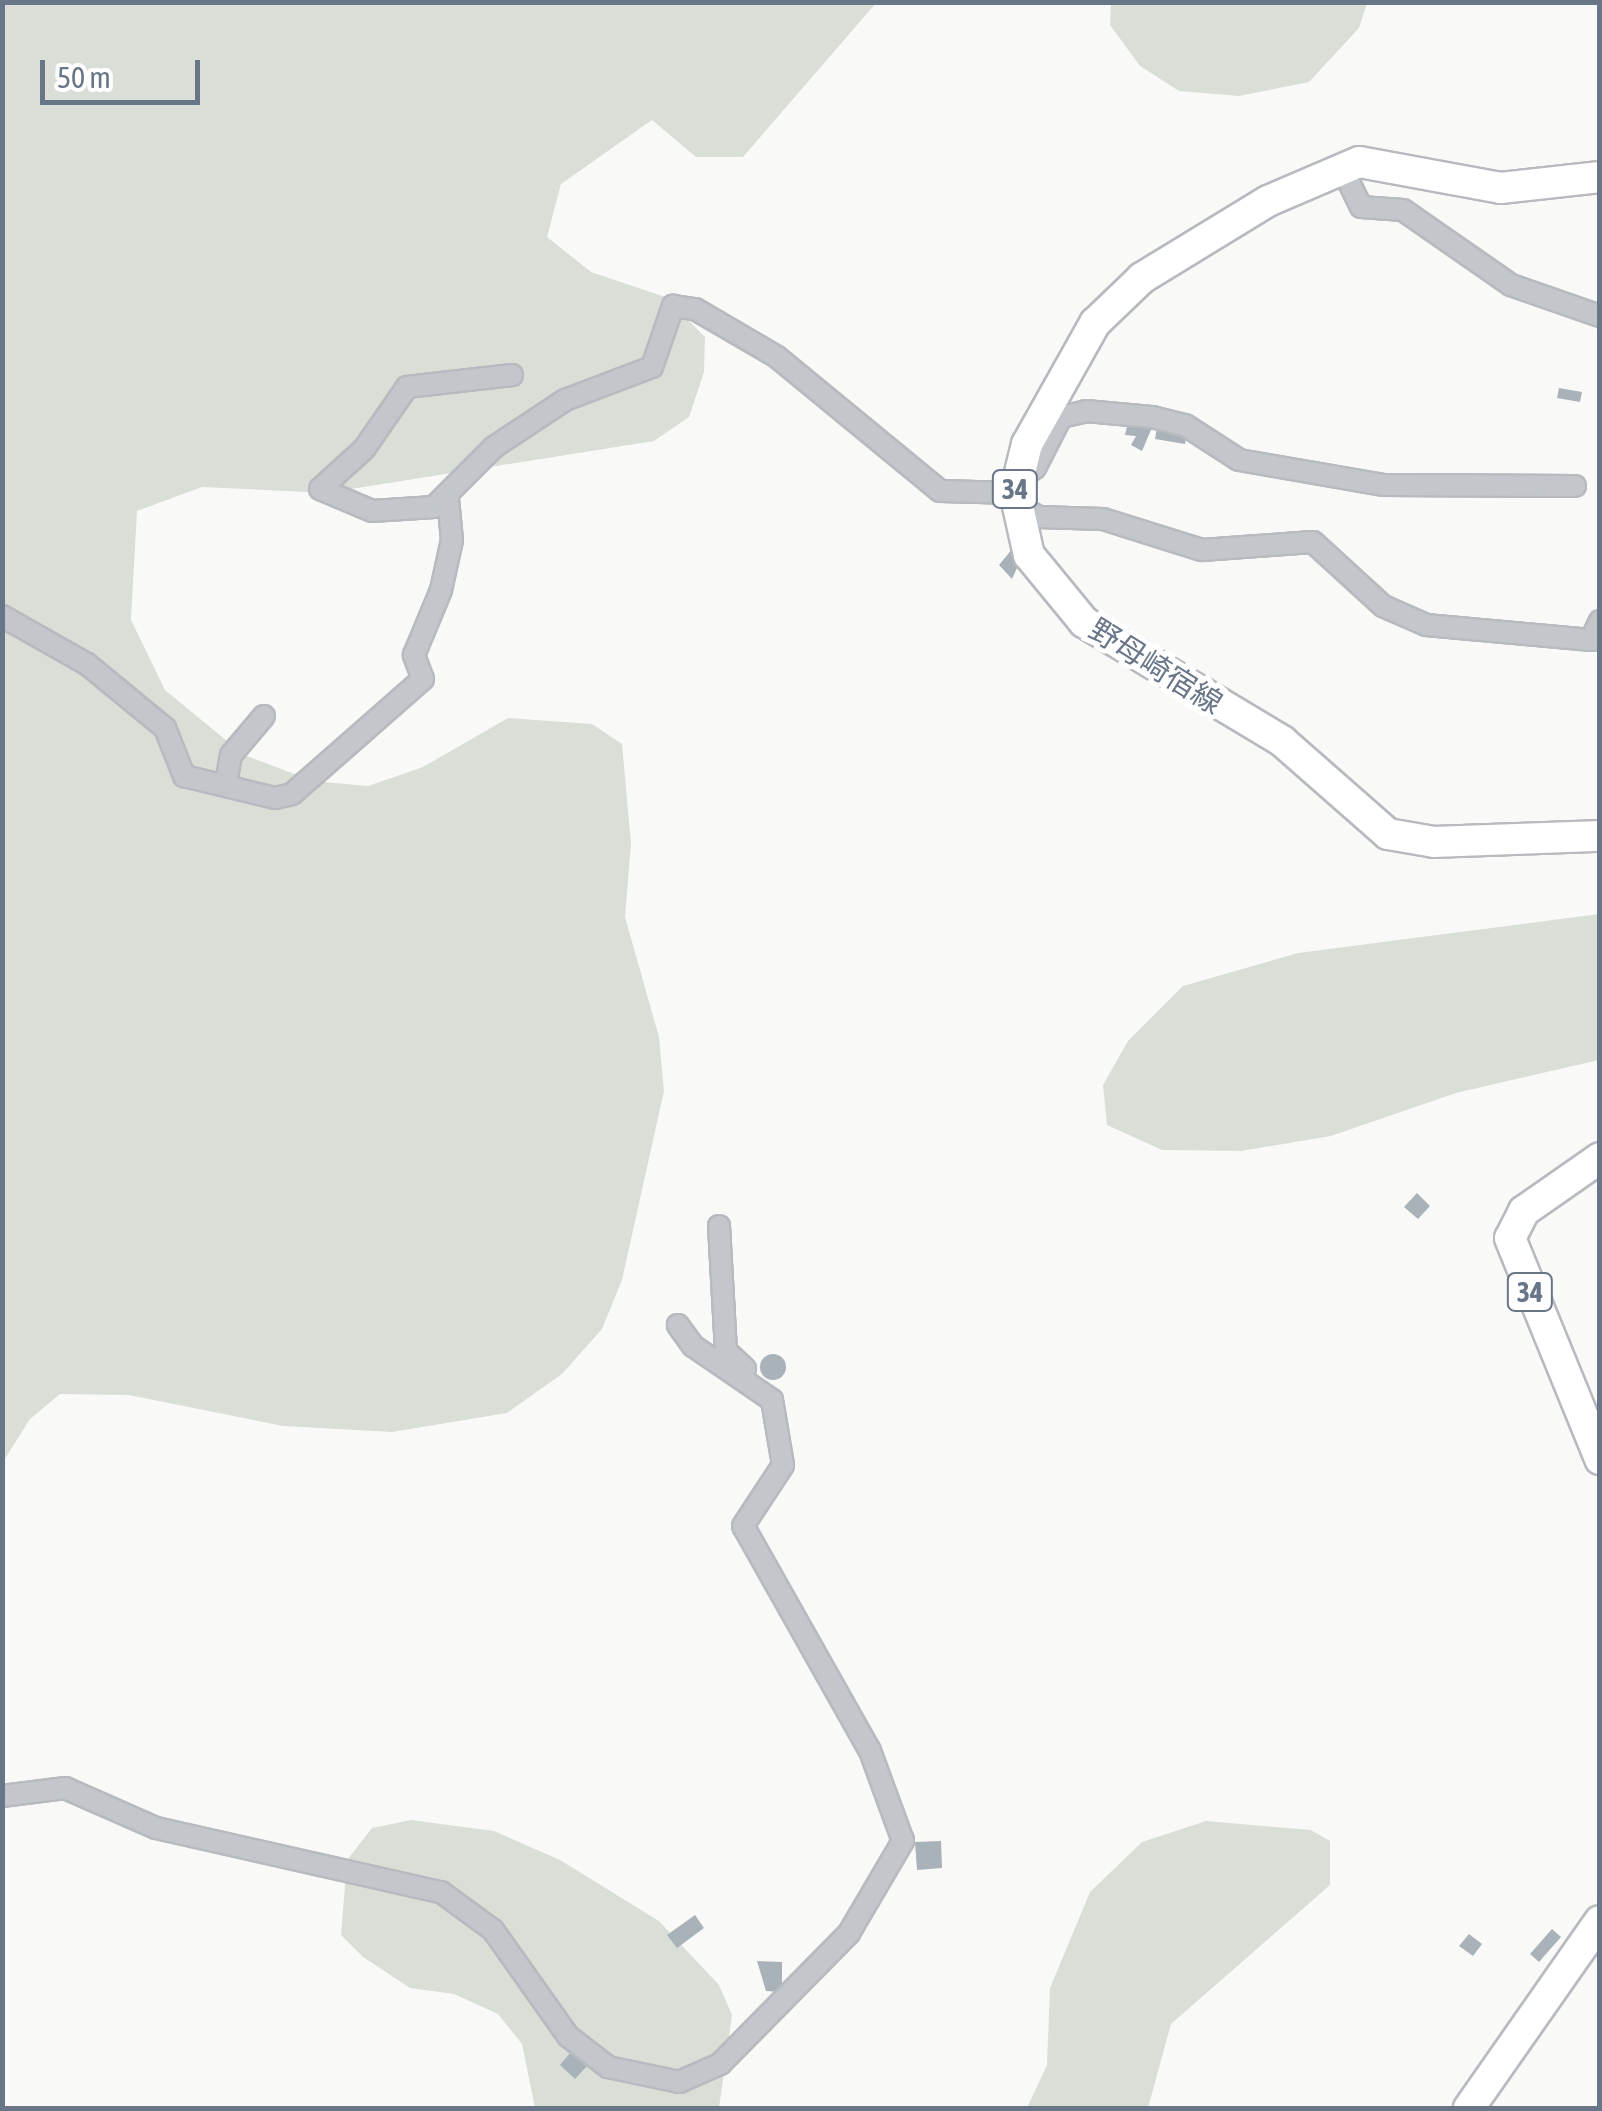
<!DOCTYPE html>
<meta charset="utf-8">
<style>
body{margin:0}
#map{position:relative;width:1602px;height:2111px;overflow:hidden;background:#f9faf8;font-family:"Asap Condensed","Noto Sans JP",sans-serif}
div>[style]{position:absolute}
.green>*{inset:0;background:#d9dfd7}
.building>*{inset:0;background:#a9b1b9}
.round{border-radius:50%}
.roads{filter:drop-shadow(2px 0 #b7babf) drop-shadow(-2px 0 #b7babf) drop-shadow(0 2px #b7babf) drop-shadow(0 -2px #b7babf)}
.street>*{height:20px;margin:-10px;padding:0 10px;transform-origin:10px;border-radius:10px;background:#c3c7cb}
.primary>*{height:30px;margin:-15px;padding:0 15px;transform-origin:15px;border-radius:15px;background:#fff}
span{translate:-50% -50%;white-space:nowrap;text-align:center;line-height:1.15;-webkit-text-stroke:10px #fff;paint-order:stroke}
.shield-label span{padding:2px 8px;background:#fff;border:2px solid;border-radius:8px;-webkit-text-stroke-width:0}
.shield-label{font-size:28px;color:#697688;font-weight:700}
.street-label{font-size:30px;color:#697688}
.frame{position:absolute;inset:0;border:5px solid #697688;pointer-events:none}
.scale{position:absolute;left:40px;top:60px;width:160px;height:45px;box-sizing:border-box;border:5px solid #697688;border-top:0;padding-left:12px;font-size:30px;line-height:35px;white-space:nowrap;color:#697688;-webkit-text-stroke:8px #fff;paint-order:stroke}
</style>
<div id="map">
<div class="green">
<i style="clip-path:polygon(3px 3px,876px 3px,743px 157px,696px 157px,652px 120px,561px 184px,547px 237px,591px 272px,665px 297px,705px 337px,704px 372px,689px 417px,654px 441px,326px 493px,202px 487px,137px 511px,131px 620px,165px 690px,244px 755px,313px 781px,368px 786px,423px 767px,508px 718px,592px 724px,622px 744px,631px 843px,625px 917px,659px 1037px,664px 1091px,622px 1280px,602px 1329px,562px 1374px,507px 1413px,392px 1432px,283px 1426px,129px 1395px,60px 1394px,30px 1419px,3px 1462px)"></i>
<i style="clip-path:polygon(1111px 3px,1111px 2px,1367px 3px,1359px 28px,1309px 82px,1239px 96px,1179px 91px,1140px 66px,1110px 25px)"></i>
<i style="clip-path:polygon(1599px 914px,1599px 1060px,1456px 1093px,1331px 1136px,1241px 1151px,1162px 1150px,1107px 1125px,1103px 1085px,1128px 1041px,1183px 986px,1298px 953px)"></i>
<i style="clip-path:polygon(411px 1820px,494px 1831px,560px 1860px,659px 1921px,719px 1985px,732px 2015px,719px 2108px,535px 2108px,522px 2044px,498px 2014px,454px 1994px,410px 1988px,363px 1957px,341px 1935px,347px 1860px,372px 1828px)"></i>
<i style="clip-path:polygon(1206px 1821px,1311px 1830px,1330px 1841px,1330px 1885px,1171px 2024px,1148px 2108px,1027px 2108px,1047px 2065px,1050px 1988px,1090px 1892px,1142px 1842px)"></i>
</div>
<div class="building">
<i style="clip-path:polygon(1559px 388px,1582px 392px,1580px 402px,1557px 398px)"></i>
<i style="clip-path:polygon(1128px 422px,1153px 425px,1142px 451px,1131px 445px,1136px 436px,1125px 435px)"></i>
<i style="clip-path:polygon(1157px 427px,1187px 432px,1185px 444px,1155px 439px)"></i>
<i style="clip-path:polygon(1013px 548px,1021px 559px,1012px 579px,999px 565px)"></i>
<i style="clip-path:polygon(1417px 1193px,1430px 1206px,1418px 1219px,1404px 1207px)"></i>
<i class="round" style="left:760px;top:1354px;width:26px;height:26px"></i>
<i style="clip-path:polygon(941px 1841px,942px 1868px,917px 1870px,915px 1842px)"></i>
<i style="clip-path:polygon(695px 1915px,704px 1928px,677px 1948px,667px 1935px)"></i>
<i style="clip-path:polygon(1552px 1929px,1561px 1937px,1539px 1962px,1530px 1954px)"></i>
<i style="clip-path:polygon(1469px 1934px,1482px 1944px,1473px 1956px,1459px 1946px)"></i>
<i style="clip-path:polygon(757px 1961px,782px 1962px,782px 1992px,766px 1991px)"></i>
<i style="clip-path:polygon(571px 2052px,587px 2066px,575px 2079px,560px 2065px)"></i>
</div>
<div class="roads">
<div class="street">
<i style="left:1342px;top:168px;width:43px;rotate:64deg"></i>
<i style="left:1361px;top:207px;width:42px;rotate:4.1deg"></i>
<i style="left:1403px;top:210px;width:131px;rotate:34.8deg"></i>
<i style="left:1511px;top:285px;width:94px;rotate:19.2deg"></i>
<i style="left:512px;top:375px;width:106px;rotate:173.5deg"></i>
<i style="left:407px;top:387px;width:75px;rotate:124.7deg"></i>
<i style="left:364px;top:449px;width:59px;rotate:137.7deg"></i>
<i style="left:320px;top:489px;width:56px;rotate:22.9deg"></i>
<i style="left:372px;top:511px;width:62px;rotate:-3.7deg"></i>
<i style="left:434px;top:507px;width:85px;rotate:-45deg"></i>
<i style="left:494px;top:447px;width:85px;rotate:-33.5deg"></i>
<i style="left:565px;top:400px;width:93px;rotate:-20.8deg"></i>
<i style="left:652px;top:367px;width:65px;rotate:-71deg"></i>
<i style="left:673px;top:306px;width:22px;rotate:8deg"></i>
<i style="left:695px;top:309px;width:95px;rotate:30.3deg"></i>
<i style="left:777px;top:357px;width:211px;rotate:39.4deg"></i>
<i style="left:940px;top:491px;width:75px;rotate:1.5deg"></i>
<i style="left:1019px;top:479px;width:19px;rotate:-35deg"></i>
<i style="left:1035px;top:468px;width:57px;rotate:-63deg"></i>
<i style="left:1061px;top:417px;width:26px;rotate:-13deg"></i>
<i style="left:1086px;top:411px;width:66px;rotate:5.2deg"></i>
<i style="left:1152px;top:417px;width:34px;rotate:14deg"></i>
<i style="left:1185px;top:425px;width:64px;rotate:32.9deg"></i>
<i style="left:1239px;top:460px;width:146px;rotate:9.8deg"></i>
<i style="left:1383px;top:485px;width:192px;rotate:0.3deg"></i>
<i style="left:1015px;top:503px;width:27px;rotate:31deg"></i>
<i style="left:1038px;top:517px;width:65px;rotate:1.8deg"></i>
<i style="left:1103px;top:519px;width:104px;rotate:17.4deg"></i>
<i style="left:1202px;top:550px;width:111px;rotate:-4.1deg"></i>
<i style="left:1313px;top:542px;width:95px;rotate:42.4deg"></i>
<i style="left:1383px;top:606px;width:47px;rotate:23.8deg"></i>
<i style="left:1426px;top:625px;width:166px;rotate:5.2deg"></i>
<i style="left:1591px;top:640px;width:21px;rotate:-65deg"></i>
<i style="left:2px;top:616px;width:98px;rotate:29.5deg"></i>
<i style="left:87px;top:664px;width:101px;rotate:39.4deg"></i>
<i style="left:165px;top:728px;width:52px;rotate:68.4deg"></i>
<i style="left:184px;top:776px;width:94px;rotate:13.6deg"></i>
<i style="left:275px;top:798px;width:17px;rotate:-13deg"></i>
<i style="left:292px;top:794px;width:174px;rotate:-41.3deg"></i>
<i style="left:423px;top:679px;width:26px;rotate:-111deg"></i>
<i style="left:414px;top:655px;width:70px;rotate:-67.4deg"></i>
<i style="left:441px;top:590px;width:51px;rotate:-77.6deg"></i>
<i style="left:452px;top:540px;width:41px;rotate:-95.6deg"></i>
<i style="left:226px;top:783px;width:28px;rotate:-80deg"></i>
<i style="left:231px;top:755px;width:51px;rotate:-49.8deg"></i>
<i style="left:719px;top:1226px;width:125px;rotate:86.8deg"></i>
<i style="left:726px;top:1351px;width:26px;rotate:43deg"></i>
<i style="left:2px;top:1796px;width:64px;rotate:-7.2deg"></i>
<i style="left:65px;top:1788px;width:99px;rotate:23.7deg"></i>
<i style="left:156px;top:1828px;width:292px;rotate:12.7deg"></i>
<i style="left:441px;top:1892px;width:64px;rotate:36.2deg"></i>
<i style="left:493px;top:1930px;width:130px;rotate:54.7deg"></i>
<i style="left:568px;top:2036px;width:51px;rotate:37.8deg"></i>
<i style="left:608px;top:2067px;width:73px;rotate:11.9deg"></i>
<i style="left:679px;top:2082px;width:45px;rotate:-23.7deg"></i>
<i style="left:720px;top:2064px;width:184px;rotate:-45.4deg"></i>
<i style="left:849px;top:1933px;width:107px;rotate:-59.6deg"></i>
<i style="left:903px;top:1841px;width:96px;rotate:-110.1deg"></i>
<i style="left:870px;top:1751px;width:258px;rotate:-119.4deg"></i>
<i style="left:743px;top:1526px;width:73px;rotate:-56.7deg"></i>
<i style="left:783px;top:1465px;width:66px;rotate:-99.6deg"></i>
<i style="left:772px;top:1400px;width:96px;rotate:-145.6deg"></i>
<i style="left:693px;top:1346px;width:26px;rotate:-126deg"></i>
</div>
<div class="primary">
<i style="left:1600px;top:177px;width:100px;rotate:173.7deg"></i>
<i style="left:1501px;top:188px;width:144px;rotate:-169.6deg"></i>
<i style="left:1359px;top:162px;width:99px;rotate:156.8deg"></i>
<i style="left:1268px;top:201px;width:148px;rotate:148.6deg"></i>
<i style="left:1142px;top:278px;width:65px;rotate:136.2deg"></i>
<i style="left:1095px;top:323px;width:139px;rotate:119.3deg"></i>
<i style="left:1027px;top:444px;width:50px;rotate:103.8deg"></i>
<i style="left:1015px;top:493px;width:64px;rotate:77.3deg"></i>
<i style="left:1029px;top:555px;width:87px;rotate:50.6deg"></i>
<i style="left:1084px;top:622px;width:231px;rotate:31deg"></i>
<i style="left:1282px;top:741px;width:141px;rotate:41.3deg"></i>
<i style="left:1388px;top:834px;width:47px;rotate:9.9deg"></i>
<i style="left:1434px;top:842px;width:166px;rotate:-2.1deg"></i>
<i style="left:1600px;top:1158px;width:93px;rotate:145.1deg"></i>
<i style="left:1524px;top:1211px;width:30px;rotate:117deg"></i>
<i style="left:1510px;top:1238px;width:239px;rotate:67.8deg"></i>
<i style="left:1469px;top:2108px;width:228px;rotate:-55deg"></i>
</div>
</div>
<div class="shield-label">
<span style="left:1015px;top:489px">34</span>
<span style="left:1530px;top:1292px">34</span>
</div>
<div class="street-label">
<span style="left:1156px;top:666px;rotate:32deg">野母崎宿線</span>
</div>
<div class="frame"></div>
<div class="scale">50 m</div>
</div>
